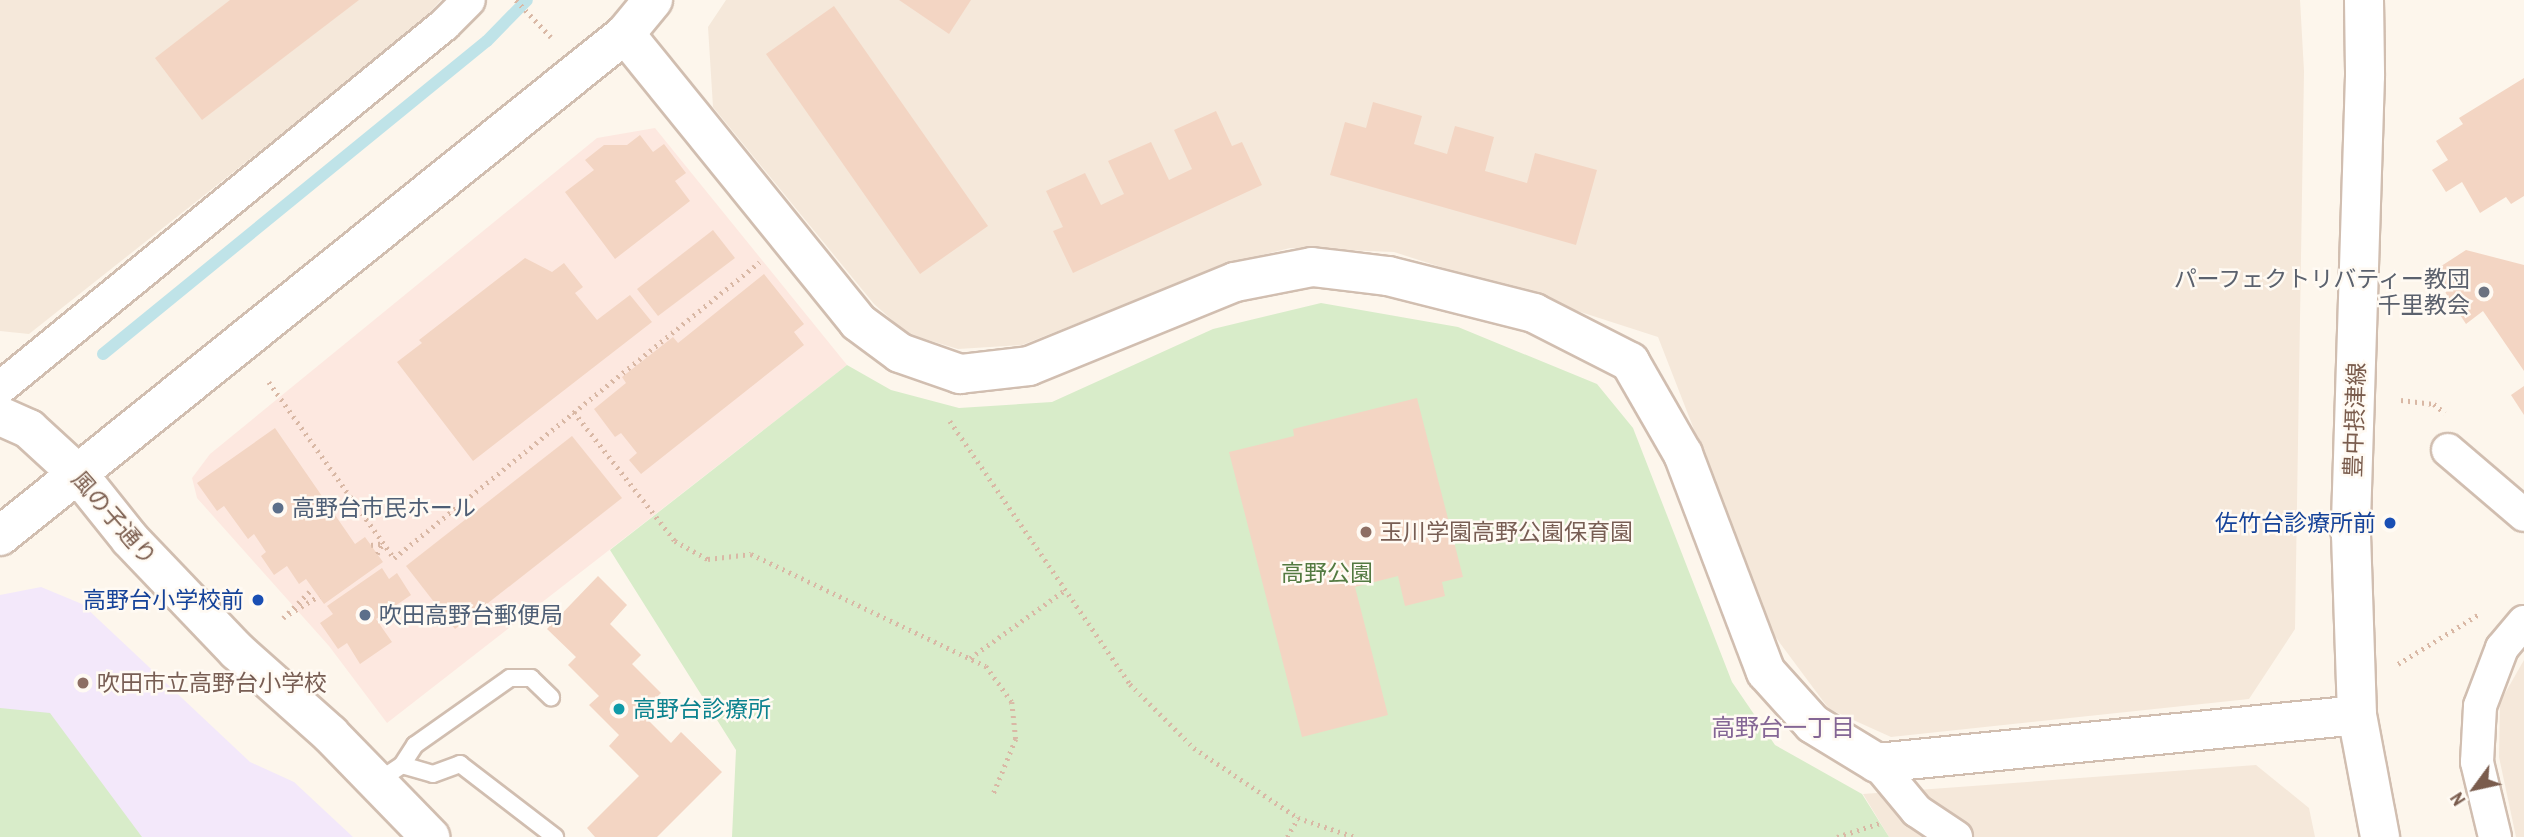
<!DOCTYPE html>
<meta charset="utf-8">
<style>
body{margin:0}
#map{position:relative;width:2524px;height:837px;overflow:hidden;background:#fdf6ec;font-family:"Archivo Narrow","Noto Sans JP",sans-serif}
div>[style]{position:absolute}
.residential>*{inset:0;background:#f5e8da}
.commercial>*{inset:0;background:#fde8e0}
.education>*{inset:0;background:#f3e8fa}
.green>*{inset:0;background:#d8ecc9}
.stream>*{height:12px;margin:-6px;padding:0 6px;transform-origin:6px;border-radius:6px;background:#bfe3e8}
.building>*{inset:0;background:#f3d5c3}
.path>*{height:4.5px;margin-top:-2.25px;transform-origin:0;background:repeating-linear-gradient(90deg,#d9b8a5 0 2px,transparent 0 7px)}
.roads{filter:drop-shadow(2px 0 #d1beb0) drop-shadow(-2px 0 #d1beb0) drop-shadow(0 2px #d1beb0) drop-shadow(0 -2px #d1beb0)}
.service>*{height:16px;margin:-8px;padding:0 8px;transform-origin:8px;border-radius:8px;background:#fff}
.minor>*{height:32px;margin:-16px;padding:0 16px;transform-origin:16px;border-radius:16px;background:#fff}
.tertiary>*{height:38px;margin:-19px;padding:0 19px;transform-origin:19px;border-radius:19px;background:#fff}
.secondary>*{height:38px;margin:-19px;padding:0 19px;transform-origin:19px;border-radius:19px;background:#fff}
.dots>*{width:19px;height:19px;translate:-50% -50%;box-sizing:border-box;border:4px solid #fffaf3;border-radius:50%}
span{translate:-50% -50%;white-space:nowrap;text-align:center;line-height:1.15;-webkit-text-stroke:5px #fffaf3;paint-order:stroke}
.worship-label{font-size:23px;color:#5b616d}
.right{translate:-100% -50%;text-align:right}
.street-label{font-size:23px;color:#7a5c4d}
.service-label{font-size:23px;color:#4e5e75}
.left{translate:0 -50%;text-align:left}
.transit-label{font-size:23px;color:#164399}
.education-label{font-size:23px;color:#785e54}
.park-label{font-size:23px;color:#537a41}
.culture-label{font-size:23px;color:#0d838f}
.neighbourhood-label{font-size:24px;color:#846695}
.north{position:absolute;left:2440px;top:753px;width:70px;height:70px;-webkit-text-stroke:5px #fffaf3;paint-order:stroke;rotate:237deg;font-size:19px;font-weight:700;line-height:28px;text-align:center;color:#7a5c4d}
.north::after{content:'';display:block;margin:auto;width:24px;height:32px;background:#7a5c4d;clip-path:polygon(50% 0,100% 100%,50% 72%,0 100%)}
</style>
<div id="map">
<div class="residential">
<i style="clip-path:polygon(0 0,441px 0,414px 29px,29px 334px,0 331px)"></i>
<i style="clip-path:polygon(726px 0,2300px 0,2304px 71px,2295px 629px,2249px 699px,1891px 737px,1829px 709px,1774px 635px,1658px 337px,1394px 252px,1290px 248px,1227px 264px,1022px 345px,958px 349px,908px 334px,874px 304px,713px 107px,708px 27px)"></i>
<i style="clip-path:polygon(2524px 660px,2524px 837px,2516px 837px,2499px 757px,2500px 702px)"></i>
<i style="clip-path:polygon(2256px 765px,2309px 808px,2315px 837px,1889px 837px,1863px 794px)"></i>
</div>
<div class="commercial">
<i style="clip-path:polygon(655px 128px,847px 365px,387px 723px,329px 646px,197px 498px,192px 478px,210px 454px,597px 138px)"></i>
</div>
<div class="education">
<i style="clip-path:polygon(41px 587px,82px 604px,250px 762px,294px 782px,353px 837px,0 837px,0 595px)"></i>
</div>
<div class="green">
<i style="clip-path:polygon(1321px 303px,1458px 327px,1597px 384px,1633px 428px,1732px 682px,1775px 745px,1862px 794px,1889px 837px,732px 837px,736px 750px,610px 550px,847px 365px,891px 390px,959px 408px,1052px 402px,1213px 329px)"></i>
<i style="clip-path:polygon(0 708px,50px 713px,142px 837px,0 837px)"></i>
</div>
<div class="stream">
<i style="left:103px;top:354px;width:495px;rotate:-39.2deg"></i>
<i style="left:487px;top:41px;width:57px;rotate:-45.7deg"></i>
</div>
<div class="building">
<i style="clip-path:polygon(230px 0,359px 0,202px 120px,155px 58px)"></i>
<i style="clip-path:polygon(899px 0,971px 0,949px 34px)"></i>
<i style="clip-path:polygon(834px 6px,988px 226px,920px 274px,766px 54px)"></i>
<i style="clip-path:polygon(2524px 78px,2524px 196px,2511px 204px,2506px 197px,2480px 213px,2462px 182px,2446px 192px,2432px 170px,2448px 160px,2436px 141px,2463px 124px,2459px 118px)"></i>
<i style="clip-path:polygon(1373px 102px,1422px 116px,1414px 144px,1447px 154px,1455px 126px,1494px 137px,1485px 171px,1527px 183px,1535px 153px,1597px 170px,1576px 245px,1330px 175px,1345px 122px,1366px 128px)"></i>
<i style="clip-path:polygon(1216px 111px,1232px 146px,1242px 142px,1262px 185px,1073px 273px,1053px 231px,1063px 227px,1046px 191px,1085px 173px,1101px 205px,1124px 194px,1108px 161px,1151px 142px,1169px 180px,1192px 169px,1174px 130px)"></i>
<i style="clip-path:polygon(640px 135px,653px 152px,664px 144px,686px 173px,675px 181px,690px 201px,615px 259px,565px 192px,594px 170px,585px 160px,604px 145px,627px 145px)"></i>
<i style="clip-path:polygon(713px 230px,735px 258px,658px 316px,637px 289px)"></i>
<i style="clip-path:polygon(2466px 250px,2524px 265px,2524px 371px,2483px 311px,2466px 324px,2432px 272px)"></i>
<i style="clip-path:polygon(525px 258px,552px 272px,564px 263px,583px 287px,575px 293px,597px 320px,630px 295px,652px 322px,473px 461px,397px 362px,422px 343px,419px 340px)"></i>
<i style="clip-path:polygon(764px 274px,804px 324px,794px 332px,804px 345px,641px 474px,629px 460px,637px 453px,621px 433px,615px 437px,594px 409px,626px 383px,622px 377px,673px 337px,678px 343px)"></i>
<i style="clip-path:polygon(2524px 386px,2524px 415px,2511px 395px)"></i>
<i style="clip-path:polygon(1417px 398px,1463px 577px,1442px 582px,1445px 596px,1405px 606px,1398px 576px,1355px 587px,1388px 715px,1302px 737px,1229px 452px,1294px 436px,1293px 429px)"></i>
<i style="clip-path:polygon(275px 428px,355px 544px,365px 537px,383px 562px,324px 604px,306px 579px,299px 584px,287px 566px,274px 575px,261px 556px,266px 552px,254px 534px,248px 539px,224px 506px,217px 511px,197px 483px)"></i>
<i style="clip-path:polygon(572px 436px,622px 498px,455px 629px,406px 566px)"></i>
<i style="clip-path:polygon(382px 568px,389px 579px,397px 573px,411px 595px,376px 619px,392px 642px,360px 664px,347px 643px,338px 649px,320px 623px,333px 614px,327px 606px)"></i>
<i style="clip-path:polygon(598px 576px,627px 605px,610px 624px,641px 655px,632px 664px,661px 693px,641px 713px,671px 743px,681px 732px,722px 772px,657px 837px,595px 837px,587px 828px,639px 776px,609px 746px,619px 735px,589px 705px,599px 696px,568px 665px,576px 657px,547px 629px)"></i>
</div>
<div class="path">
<i style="left:516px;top:0;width:51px;rotate:46.6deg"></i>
<i style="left:269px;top:382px;width:216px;rotate:54.6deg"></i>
<i style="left:394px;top:558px;width:470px;rotate:-39deg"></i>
<i style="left:2401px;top:400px;width:33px;rotate:7deg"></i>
<i style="left:2434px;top:404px;width:14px;rotate:39deg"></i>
<i style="left:574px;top:412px;width:164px;rotate:51.9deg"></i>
<i style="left:675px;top:541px;width:38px;rotate:29deg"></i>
<i style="left:708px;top:559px;width:43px;rotate:-6.6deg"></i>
<i style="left:751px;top:554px;width:260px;rotate:25.5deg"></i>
<i style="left:986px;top:666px;width:44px;rotate:54.2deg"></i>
<i style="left:1012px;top:702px;width:37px;rotate:84deg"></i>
<i style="left:1016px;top:739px;width:61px;rotate:112.3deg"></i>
<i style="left:950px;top:421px;width:319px;rotate:55.6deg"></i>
<i style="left:1130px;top:684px;width:91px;rotate:45deg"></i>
<i style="left:1194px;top:748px;width:125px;rotate:33.9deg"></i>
<i style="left:1298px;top:818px;width:60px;rotate:18.4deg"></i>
<i style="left:371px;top:545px;width:12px;rotate:-9deg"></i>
<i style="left:377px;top:554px;width:13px;rotate:-61deg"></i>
<i style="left:289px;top:614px;width:35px;rotate:-31deg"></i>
<i style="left:283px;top:618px;width:42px;rotate:-45deg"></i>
<i style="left:970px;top:658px;width:117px;rotate:-35.6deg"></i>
<i style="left:2398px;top:664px;width:97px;rotate:-31.6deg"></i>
<i style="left:1287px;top:837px;width:22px;rotate:-60deg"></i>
<i style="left:1837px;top:837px;width:45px;rotate:-18deg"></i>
</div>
<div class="roads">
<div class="service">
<i style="left:402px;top:765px;width:32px;rotate:16deg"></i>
<i style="left:433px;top:774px;width:29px;rotate:-20deg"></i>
<i style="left:460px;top:764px;width:120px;rotate:37.5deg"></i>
<i style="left:377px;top:782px;width:30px;rotate:-34deg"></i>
<i style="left:402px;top:765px;width:24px;rotate:-57deg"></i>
<i style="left:415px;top:745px;width:116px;rotate:-35.2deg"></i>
<i style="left:510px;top:678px;width:21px"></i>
<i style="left:531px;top:678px;width:28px;rotate:44deg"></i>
</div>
<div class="minor">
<i style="left:0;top:388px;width:574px;rotate:-39.27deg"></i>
<i style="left:444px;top:25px;width:35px;rotate:-45deg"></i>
<i style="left:2448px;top:450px;width:100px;rotate:40.5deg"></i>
<i style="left:1877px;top:763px;width:62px;rotate:50.2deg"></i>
<i style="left:1917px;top:811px;width:47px;rotate:33.7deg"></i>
<i style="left:2495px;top:837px;width:77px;rotate:-103.5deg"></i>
<i style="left:2477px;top:762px;width:56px;rotate:-86.9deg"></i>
<i style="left:2480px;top:706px;width:62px;rotate:-69.2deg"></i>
<i style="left:2502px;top:648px;width:34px;rotate:-50deg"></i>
</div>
<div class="tertiary">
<i style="left:625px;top:34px;width:370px;rotate:51deg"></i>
<i style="left:858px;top:322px;width:52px;rotate:36.4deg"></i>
<i style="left:900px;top:353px;width:64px;rotate:19.3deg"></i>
<i style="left:960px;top:374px;width:69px;rotate:-6.6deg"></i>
<i style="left:1029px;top:366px;width:222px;rotate:-22.2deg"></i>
<i style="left:1235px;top:282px;width:78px;rotate:-11deg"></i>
<i style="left:1312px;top:267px;width:77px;rotate:6.8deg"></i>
<i style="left:1388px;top:276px;width:151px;rotate:14.2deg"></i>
<i style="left:1534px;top:313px;width:108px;rotate:27deg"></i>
<i style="left:1630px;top:362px;width:106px;rotate:60.1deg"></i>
<i style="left:1683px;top:454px;width:233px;rotate:69.2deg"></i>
<i style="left:1766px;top:672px;width:70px;rotate:47.9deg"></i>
<i style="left:1813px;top:724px;width:75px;rotate:31.4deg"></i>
<i style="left:1877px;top:763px;width:482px;rotate:-5.7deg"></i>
<i style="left:0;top:416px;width:32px;rotate:24deg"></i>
<i style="left:29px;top:429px;width:67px;rotate:42.6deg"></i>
<i style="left:78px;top:474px;width:83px;rotate:51.3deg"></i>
<i style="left:130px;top:539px;width:155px;rotate:46.3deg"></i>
<i style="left:237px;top:651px;width:125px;rotate:41.7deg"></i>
<i style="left:330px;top:734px;width:144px;rotate:45.8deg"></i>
<i style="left:0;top:536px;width:802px;rotate:-38.77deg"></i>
<i style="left:625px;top:34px;width:44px;rotate:-50.5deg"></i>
</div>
<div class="secondary">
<i style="left:2364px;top:0;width:76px;rotate:89.2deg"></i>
<i style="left:2365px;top:76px;width:458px;rotate:91.8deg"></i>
<i style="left:2351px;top:534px;width:181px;rotate:88.1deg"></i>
<i style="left:2357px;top:715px;width:124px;rotate:79.3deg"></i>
</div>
</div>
<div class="dots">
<i style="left:2484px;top:292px;background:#6b7280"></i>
<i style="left:278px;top:508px;background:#5c6f8a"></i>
<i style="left:2390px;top:523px;background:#1a4fb4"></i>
<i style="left:1366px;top:532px;background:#8d6e63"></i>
<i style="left:258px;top:600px;background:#1a4fb4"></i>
<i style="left:365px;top:615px;background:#5c6f8a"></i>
<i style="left:83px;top:683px;background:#8d6e63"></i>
<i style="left:619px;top:709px;background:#0f9aa8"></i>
</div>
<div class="worship-label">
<span class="right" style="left:2470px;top:292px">パーフェクトリバティー教団<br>千里教会</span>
</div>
<div class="street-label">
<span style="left:2355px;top:420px;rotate:-88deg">豊中摂津線</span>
<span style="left:114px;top:518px;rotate:49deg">風の子通り</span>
</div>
<div class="service-label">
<span class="left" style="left:292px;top:508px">高野台市民ホール</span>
<span class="left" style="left:379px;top:615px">吹田高野台郵便局</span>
</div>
<div class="transit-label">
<span class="right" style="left:2376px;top:523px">佐竹台診療所前</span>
<span class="right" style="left:244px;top:600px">高野台小学校前</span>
</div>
<div class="education-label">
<span class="left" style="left:1380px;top:532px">玉川学園高野公園保育園</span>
<span class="left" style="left:97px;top:683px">吹田市立高野台小学校</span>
</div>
<div class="park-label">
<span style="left:1327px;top:573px">高野公園</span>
</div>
<div class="culture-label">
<span class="left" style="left:633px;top:709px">高野台診療所</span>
</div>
<div class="neighbourhood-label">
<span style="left:1783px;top:728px">高野台一丁目</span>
</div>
<div class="north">N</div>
</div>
